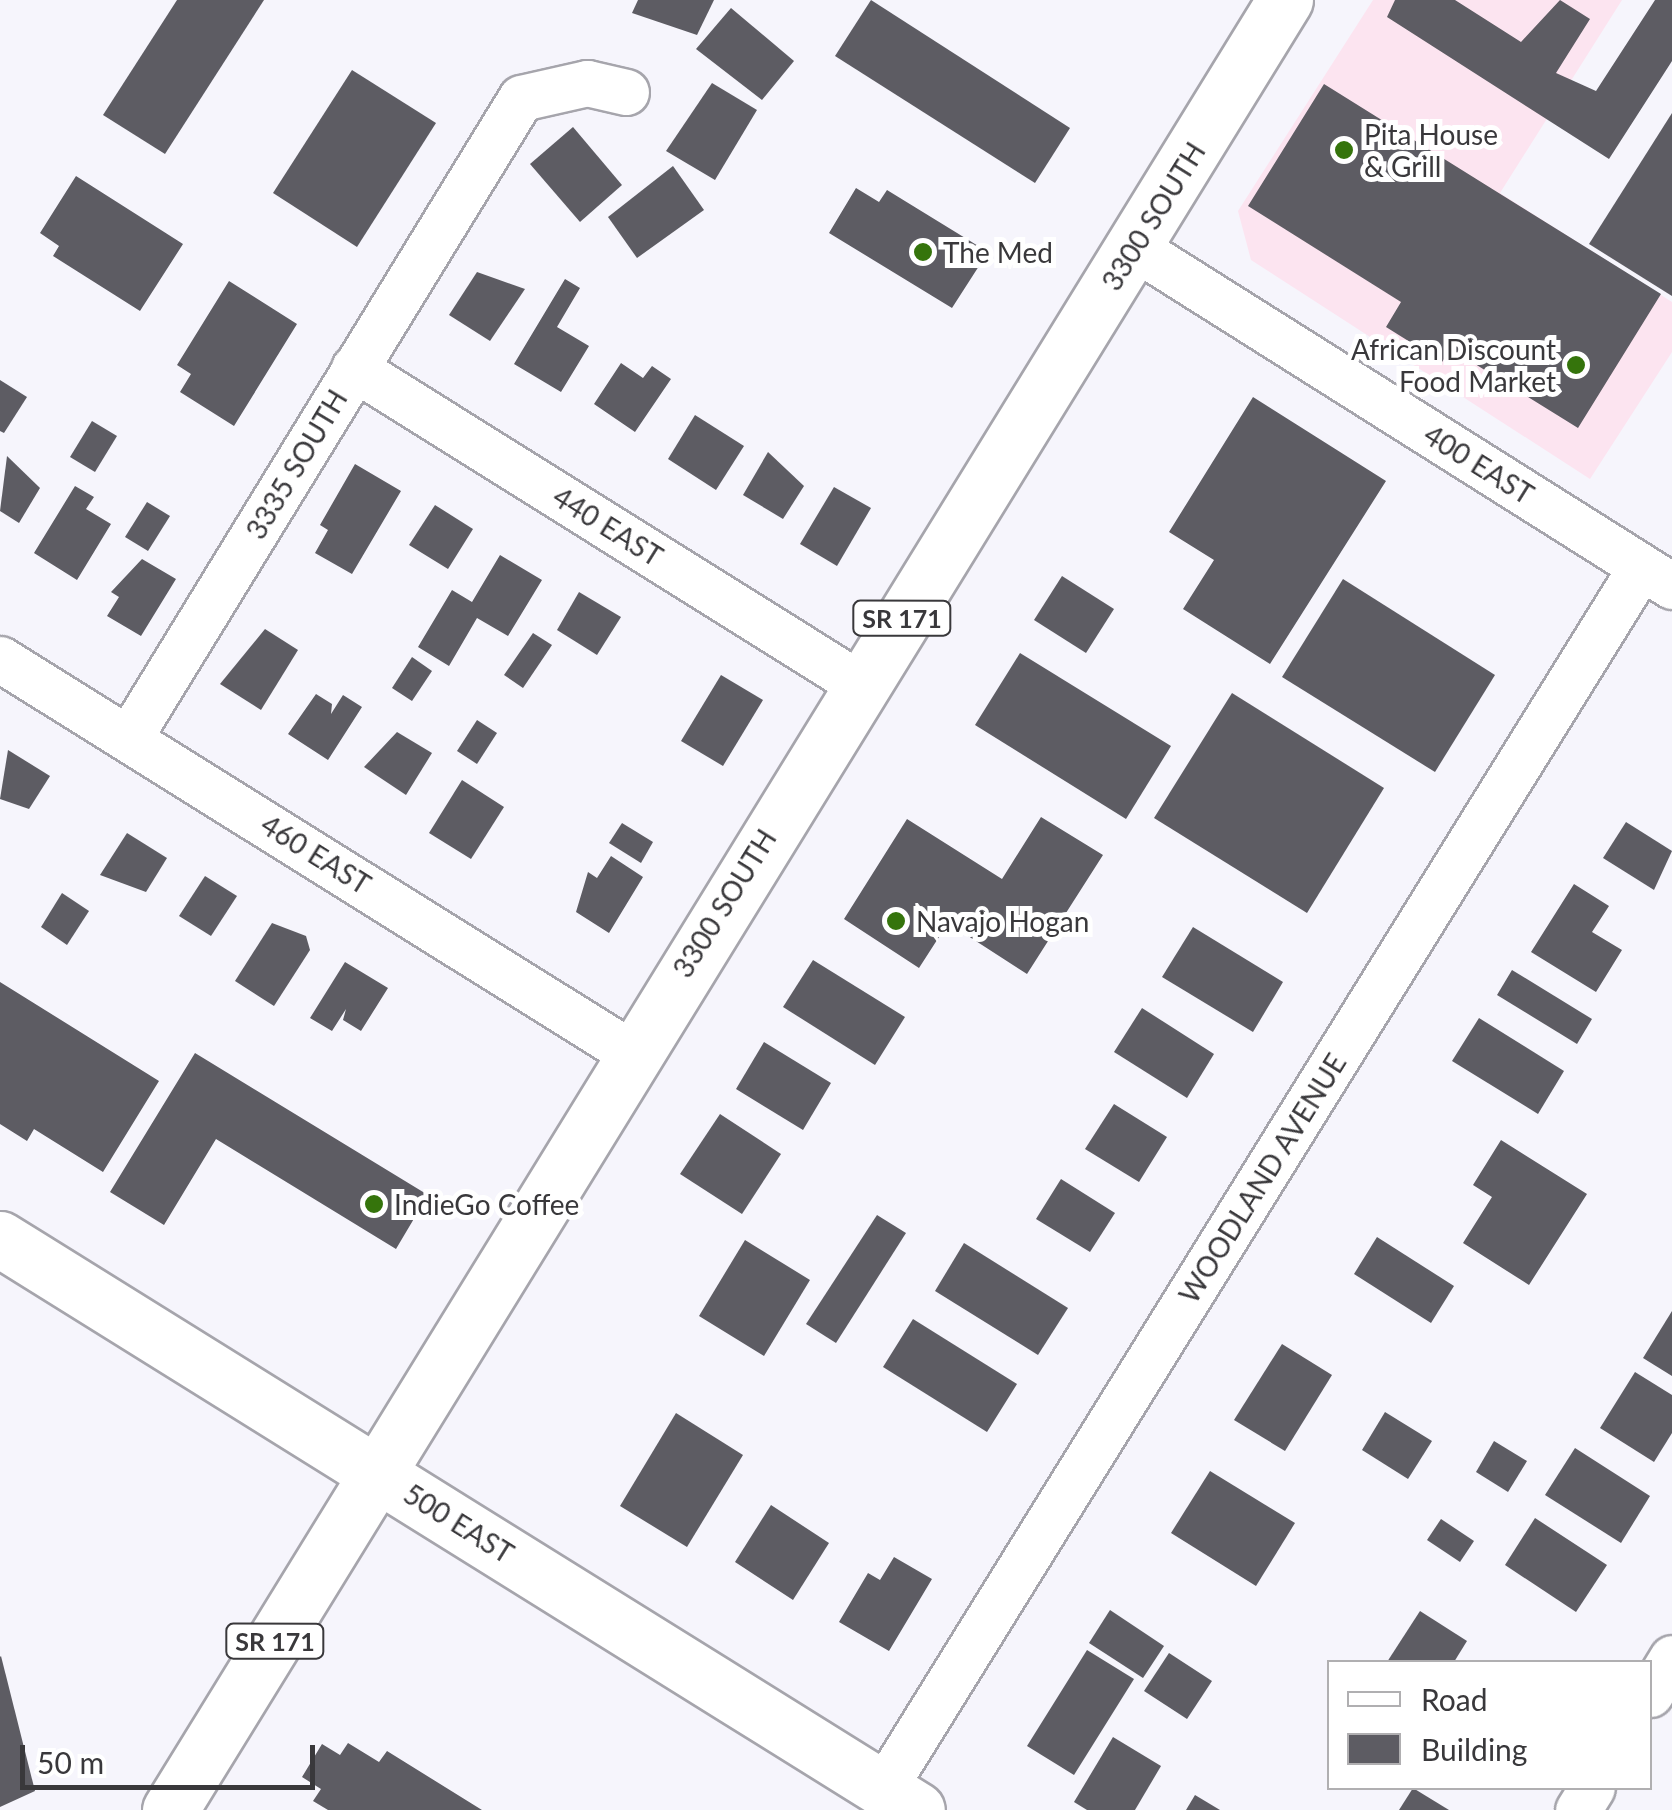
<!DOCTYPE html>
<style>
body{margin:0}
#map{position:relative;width:1672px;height:1810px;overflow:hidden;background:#f6f5fc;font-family:Lato,sans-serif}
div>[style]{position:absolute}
.commercial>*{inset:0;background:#fce4f0}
.building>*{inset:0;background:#5d5c63}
.roads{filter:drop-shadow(2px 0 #a6a5ac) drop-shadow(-2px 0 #a6a5ac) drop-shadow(0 2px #a6a5ac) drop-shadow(0 -2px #a6a5ac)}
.minor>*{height:45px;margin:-22.5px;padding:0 22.5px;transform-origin:22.5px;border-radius:22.5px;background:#fff}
.tertiary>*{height:55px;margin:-27.5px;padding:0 27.5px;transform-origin:27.5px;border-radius:27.5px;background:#fff}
.primary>*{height:55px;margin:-27.5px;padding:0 27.5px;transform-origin:27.5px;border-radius:27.5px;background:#fff}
.dots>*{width:28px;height:28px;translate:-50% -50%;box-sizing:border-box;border:5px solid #fff;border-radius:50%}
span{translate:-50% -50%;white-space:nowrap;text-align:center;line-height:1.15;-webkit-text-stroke:10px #fff;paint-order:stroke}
.shield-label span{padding:2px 8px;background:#fff;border:2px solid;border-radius:8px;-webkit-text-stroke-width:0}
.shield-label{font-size:25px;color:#39383b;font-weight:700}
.poi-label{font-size:28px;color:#39383b}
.left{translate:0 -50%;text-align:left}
.right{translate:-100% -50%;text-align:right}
.street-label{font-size:28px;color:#39383b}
.legend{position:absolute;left:1327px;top:1660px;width:325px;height:130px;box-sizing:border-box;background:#fff;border:2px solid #b0afb1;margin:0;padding:12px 18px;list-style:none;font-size:30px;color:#39383b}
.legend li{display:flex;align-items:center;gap:20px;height:50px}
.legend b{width:50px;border:2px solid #b0afb1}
.scale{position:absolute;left:20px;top:1745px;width:295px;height:45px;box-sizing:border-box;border:5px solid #39383b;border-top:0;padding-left:12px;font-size:30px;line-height:35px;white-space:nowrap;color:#39383b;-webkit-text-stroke:8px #fff;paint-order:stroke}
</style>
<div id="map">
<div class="commercial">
<i style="clip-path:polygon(1373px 0,1622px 0,1500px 193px,1672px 302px,1672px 352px,1590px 479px,1251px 260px,1238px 211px)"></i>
</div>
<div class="building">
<i style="clip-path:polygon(177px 0,264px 0,165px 154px,103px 115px)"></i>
<i style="clip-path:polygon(638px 0,714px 0,697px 35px,632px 13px)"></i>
<i style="clip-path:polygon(871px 0,1070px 128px,1035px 183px,835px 56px)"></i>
<i style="clip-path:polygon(1395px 0,1455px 0,1521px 42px,1560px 0,1590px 19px,1556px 73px,1596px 91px,1655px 0,1672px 0,1672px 61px,1609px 159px,1387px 17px)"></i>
<i style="clip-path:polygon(731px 8px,794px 61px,762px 100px,696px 49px)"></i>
<i style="clip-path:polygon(352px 70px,436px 123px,357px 247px,273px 193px)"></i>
<i style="clip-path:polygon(712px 83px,757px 110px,715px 180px,666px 151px)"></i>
<i style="clip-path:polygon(1324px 84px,1661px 294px,1578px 428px,1451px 349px,1442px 362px,1386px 327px,1401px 302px,1248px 206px)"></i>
<i style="clip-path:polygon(1672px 113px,1672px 296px,1589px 244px)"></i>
<i style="clip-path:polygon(573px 127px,622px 185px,580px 222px,530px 164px)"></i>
<i style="clip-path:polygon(673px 166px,704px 210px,637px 258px,608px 217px)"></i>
<i style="clip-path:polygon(76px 176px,183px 244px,140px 311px,53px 256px,59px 246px,40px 233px)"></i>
<i style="clip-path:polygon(856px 188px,879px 202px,887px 190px,988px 252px,952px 308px,829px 233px)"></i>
<i style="clip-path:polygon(477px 272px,525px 289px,490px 341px,449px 315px)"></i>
<i style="clip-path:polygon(565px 279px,580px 288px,557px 327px,589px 346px,561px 392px,514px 364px)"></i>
<i style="clip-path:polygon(229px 281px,297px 324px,234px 426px,180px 392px,191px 374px,177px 365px)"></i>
<i style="clip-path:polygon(621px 363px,643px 378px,652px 366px,671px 379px,635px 432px,594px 404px)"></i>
<i style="clip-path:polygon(0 380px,27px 397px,4px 433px,0 431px)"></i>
<i style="clip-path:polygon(1253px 397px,1386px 481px,1270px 664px,1183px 609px,1214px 560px,1169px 532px)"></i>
<i style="clip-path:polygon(695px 415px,744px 446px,716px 490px,668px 459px)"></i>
<i style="clip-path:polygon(92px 421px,117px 436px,95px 472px,70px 457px)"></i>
<i style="clip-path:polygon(768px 452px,804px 486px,783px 519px,743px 495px)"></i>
<i style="clip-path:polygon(7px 456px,40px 488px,19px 523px,0 511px)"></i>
<i style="clip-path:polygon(355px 464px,401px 491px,352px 574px,315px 553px,328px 530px,320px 525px)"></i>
<i style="clip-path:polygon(75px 486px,94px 497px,86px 509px,111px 524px,77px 580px,34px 553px)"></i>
<i style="clip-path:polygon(834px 487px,871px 508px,837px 566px,800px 544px)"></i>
<i style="clip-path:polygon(147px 502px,170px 516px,148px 551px,125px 537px)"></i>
<i style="clip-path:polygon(435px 505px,473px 529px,448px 569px,409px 545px)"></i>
<i style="clip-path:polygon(500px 555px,542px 580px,508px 636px,477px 618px,449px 666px,418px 647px,452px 590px,472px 602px)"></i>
<i style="clip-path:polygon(142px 559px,176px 579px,141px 636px,107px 616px,119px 597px,111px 592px)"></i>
<i style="clip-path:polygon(1062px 576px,1114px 609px,1086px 653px,1034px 620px)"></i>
<i style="clip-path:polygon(1343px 579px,1495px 675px,1435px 772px,1282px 677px)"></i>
<i style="clip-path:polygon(579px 592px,621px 617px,597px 655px,557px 630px)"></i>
<i style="clip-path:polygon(265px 629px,298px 650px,261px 710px,220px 684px)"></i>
<i style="clip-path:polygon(533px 633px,552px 645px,523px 688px,504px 675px)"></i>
<i style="clip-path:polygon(1020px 653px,1171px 746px,1126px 819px,975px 725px)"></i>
<i style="clip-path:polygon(412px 657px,432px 671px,412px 701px,392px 688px)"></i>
<i style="clip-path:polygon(721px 675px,763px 700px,723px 766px,681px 741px)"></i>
<i style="clip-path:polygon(1232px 693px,1384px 788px,1307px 913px,1154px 818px)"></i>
<i style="clip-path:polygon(316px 694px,332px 704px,331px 714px,343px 695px,362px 707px,328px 760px,288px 734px)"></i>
<i style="clip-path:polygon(477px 720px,497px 733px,477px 764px,457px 751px)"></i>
<i style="clip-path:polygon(397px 732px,432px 753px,406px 795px,364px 767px)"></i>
<i style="clip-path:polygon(8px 750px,50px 776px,29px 809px,0 799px)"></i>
<i style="clip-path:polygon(462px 780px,504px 807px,471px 859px,429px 833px)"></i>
<i style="clip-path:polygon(1041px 817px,1103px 855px,1027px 974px,948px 923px,919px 968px,844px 919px,907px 819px,1002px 879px)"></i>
<i style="clip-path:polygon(1626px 822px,1672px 851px,1654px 890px,1603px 858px)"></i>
<i style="clip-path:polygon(622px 823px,653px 842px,641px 863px,609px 843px)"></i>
<i style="clip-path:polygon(127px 833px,167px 858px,146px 892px,100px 875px)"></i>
<i style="clip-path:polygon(611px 856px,643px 877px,609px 933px,576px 912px,588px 872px,597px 878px)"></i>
<i style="clip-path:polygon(205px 876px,237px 896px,211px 936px,179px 916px)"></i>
<i style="clip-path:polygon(1574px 884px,1609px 906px,1592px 932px,1622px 950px,1596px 992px,1531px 952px)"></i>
<i style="clip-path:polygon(62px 893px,89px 911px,67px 945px,41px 927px)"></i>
<i style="clip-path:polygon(272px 923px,306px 936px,310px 950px,274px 1006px,235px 981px)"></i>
<i style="clip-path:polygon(1193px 927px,1283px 982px,1253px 1032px,1162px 977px)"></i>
<i style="clip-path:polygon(813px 960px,905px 1017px,875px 1065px,783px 1007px)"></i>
<i style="clip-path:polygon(345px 962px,388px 988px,361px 1031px,343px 1020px,346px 1009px,332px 1031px,310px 1018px)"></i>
<i style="clip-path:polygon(1512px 970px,1592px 1019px,1577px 1044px,1497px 995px)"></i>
<i style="clip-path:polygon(0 982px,159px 1081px,103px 1172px,34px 1129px,27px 1141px,0 1124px)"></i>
<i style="clip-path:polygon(1142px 1008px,1214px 1054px,1187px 1098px,1114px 1052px)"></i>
<i style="clip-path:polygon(1479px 1018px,1564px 1071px,1538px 1114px,1452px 1061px)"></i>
<i style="clip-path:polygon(764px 1042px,831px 1083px,803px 1130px,736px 1089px)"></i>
<i style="clip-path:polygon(195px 1053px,428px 1195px,396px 1249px,216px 1139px,164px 1225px,110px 1192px)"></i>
<i style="clip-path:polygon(1114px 1104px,1167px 1137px,1139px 1182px,1085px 1149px)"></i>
<i style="clip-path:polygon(720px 1114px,781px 1154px,742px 1214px,680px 1174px)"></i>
<i style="clip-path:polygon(1501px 1140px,1587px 1194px,1529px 1285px,1463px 1243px,1492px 1197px,1473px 1185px)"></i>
<i style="clip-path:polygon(1061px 1179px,1115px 1213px,1090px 1252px,1036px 1219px)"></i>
<i style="clip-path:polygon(877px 1215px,906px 1233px,836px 1343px,806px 1324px)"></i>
<i style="clip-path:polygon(1377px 1237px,1454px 1286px,1431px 1323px,1354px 1274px)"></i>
<i style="clip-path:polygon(745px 1240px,810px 1280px,764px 1356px,699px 1316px)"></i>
<i style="clip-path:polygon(964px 1243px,1068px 1308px,1038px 1355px,935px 1291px)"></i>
<i style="clip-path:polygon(1672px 1311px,1672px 1376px,1643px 1358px)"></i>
<i style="clip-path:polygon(913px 1319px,1017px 1384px,987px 1432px,883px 1367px)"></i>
<i style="clip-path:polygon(1282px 1344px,1332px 1375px,1285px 1451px,1234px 1420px)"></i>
<i style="clip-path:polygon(1635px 1372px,1672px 1395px,1672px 1433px,1654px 1462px,1600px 1428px)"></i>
<i style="clip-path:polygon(1385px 1412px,1432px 1441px,1408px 1479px,1362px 1450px)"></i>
<i style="clip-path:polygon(676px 1413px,743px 1455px,687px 1547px,620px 1506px)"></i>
<i style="clip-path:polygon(1494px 1441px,1527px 1461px,1508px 1492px,1476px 1472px)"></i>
<i style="clip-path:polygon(1575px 1448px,1650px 1496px,1621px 1543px,1545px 1495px)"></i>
<i style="clip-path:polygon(1210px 1471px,1295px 1523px,1256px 1586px,1171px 1533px)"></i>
<i style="clip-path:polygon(771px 1505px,829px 1543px,793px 1600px,735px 1562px)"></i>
<i style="clip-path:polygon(1535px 1518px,1607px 1565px,1576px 1612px,1505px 1565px)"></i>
<i style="clip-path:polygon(1441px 1519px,1474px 1541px,1460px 1562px,1427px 1540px)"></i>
<i style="clip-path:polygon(894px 1557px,932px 1579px,889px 1651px,839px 1622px,868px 1573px,880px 1580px)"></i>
<i style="clip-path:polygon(1110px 1610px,1164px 1646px,1143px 1678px,1089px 1643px)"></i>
<i style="clip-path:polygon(1420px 1611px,1467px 1641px,1454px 1662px,1387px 1662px)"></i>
<i style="clip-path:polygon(1087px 1650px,1134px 1679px,1074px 1775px,1027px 1746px)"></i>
<i style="clip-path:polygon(1169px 1653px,1212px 1681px,1187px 1719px,1144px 1691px)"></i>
<i style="clip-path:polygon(1px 1656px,35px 1791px,0 1807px,0 1657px)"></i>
<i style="clip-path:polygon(1113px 1737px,1161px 1766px,1135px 1810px,1087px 1810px,1074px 1802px)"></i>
<i style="clip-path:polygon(348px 1743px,379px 1762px,387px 1751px,482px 1810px,328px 1810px,313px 1801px,321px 1789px,302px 1777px,322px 1744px,340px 1755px)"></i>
<i style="clip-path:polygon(1413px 1788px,1449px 1810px,1399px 1810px)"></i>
<i style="clip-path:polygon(1195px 1795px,1220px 1810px,1186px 1810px)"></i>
</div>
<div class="roads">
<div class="minor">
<i style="left:1134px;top:247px;width:636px;rotate:32.22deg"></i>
<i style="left:354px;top:368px;width:598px;rotate:32.02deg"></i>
<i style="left:0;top:659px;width:744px;rotate:31.98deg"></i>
<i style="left:130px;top:736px;width:748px;rotate:-58.5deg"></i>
<i style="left:521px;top:98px;width:68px;rotate:-12.8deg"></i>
<i style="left:587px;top:83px;width:40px;rotate:13deg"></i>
<i style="left:1650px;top:1694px;width:42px;rotate:-58.6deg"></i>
<i style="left:883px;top:1789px;width:1438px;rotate:-58.19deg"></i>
<i style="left:1578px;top:1810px;width:26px;rotate:-58deg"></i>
</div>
<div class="tertiary">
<i style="left:0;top:1239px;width:1080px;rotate:31.91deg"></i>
</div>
<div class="primary">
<i style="left:170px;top:1810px;width:2126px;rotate:-58.37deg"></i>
</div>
</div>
<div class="dots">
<i style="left:1344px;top:150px;background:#35740c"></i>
<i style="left:923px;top:252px;background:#35740c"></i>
<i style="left:1576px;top:365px;background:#35740c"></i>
<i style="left:896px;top:921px;background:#35740c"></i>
<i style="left:374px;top:1204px;background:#35740c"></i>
</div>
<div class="shield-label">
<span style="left:902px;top:618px">SR 171</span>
<span style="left:275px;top:1641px">SR 171</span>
</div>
<div class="poi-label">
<span class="left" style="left:1364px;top:150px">Pita House<br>&amp; Grill</span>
<span class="left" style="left:943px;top:252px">The Med</span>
<span class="right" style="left:1556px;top:365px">African Discount<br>Food Market</span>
<span class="left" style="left:916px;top:921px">Navajo Hogan</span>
<span class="left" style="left:394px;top:1204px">IndieGo Coffee</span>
</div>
<div class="street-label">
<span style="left:1153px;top:216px;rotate:-58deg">3300 SOUTH</span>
<span style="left:296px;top:464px;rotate:-59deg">3335 SOUTH</span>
<span style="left:1479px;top:464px;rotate:32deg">400 EAST</span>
<span style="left:608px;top:526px;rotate:32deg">440 EAST</span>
<span style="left:316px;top:854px;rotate:32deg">460 EAST</span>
<span style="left:724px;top:903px;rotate:-58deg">3300 SOUTH</span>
<span style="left:1262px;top:1178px;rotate:-58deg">WOODLAND AVENUE</span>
<span style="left:459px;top:1523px;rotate:32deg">500 EAST</span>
</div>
<ul class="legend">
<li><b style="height:12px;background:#fff"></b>Road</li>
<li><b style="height:28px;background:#5d5c63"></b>Building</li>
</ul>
<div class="scale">50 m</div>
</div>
